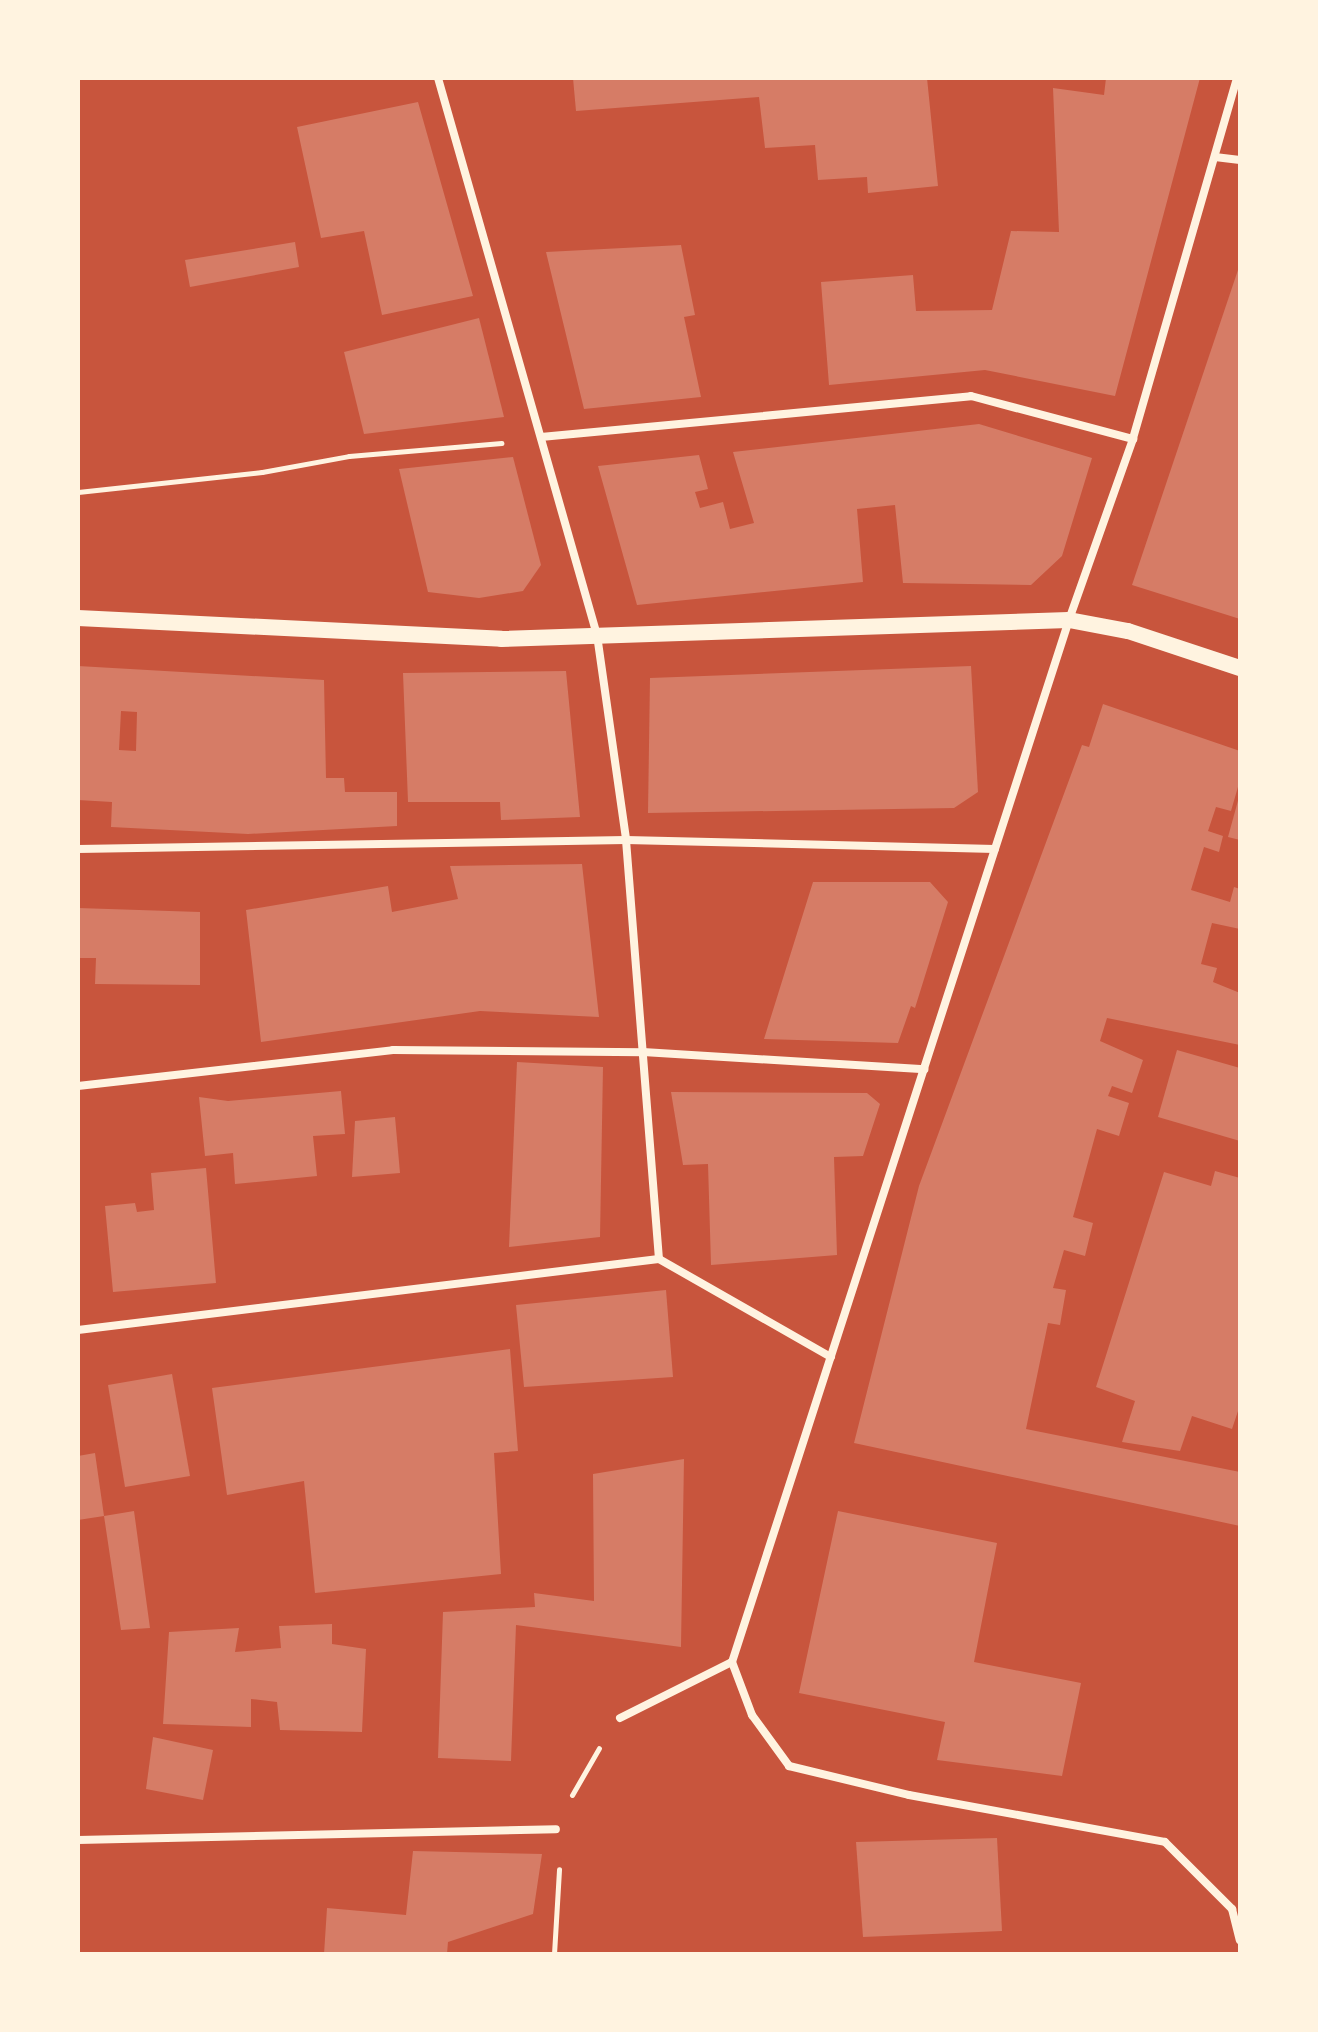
<!DOCTYPE html>
<style>
body{margin:0}
#map{position:relative;width:1318px;height:2032px;overflow:hidden;background:#c8553d;font-family:Cabin,sans-serif}
div>[style]{position:absolute}
.building>*{inset:0;background:#d67c66}
.path>*{height:5px;margin:-2.5px;padding:0 2.5px;transform-origin:2.5px;border-radius:2.5px;background:#fff3e0}
.minor>*{height:8px;margin:-4px;padding:0 4px;transform-origin:4px;border-radius:4px;background:#fff3e0}
.secondary>*{height:16px;margin:-8px;padding:0 8px;transform-origin:8px;border-radius:8px;background:#fff3e0}
span{translate:-50% -50%;white-space:nowrap;text-align:center;line-height:1.15;-webkit-text-stroke:6px #fff3e0;paint-order:stroke}
.frame{position:absolute;inset:0;border:80px solid #fff3e0;pointer-events:none}
</style>
<div id="map">
<div class="building">
<i style="clip-path:polygon(573px 78px,927px 78px,938px 186px,868px 193px,867px 177px,818px 180px,815px 145px,765px 148px,759px 97px,576px 111px)"></i>
<i style="clip-path:polygon(1106px 78px,1200px 78px,1115px 396px,985px 370px,829px 385px,821px 282px,913px 275px,916px 311px,992px 310px,1011px 231px,1059px 232px,1053px 88px,1104px 95px)"></i>
<i style="clip-path:polygon(418px 102px,473px 296px,382px 315px,364px 231px,321px 238px,297px 127px)"></i>
<i style="clip-path:polygon(295px 242px,299px 267px,190px 287px,185px 260px)"></i>
<i style="clip-path:polygon(681px 245px,695px 315px,684px 317px,701px 397px,584px 409px,546px 252px)"></i>
<i style="clip-path:polygon(1240px 264px,1240px 619px,1132px 585px)"></i>
<i style="clip-path:polygon(479px 318px,504px 417px,364px 434px,344px 352px)"></i>
<i style="clip-path:polygon(979px 424px,1092px 458px,1062px 556px,1031px 585px,903px 583px,895px 505px,857px 509px,863px 582px,637px 605px,598px 466px,699px 455px,708px 489px,695px 492px,700px 508px,723px 502px,730px 529px,754px 523px,733px 452px)"></i>
<i style="clip-path:polygon(513px 457px,541px 565px,523px 591px,479px 598px,428px 592px,399px 469px)"></i>
<i style="clip-path:polygon(evenodd,78px 666px,324px 680px,326px 778px,344px 778px,345px 792px,397px 792px,397px 826px,248px 834px,111px 827px,112px 802px,78px 800px,78px 666px,121px 711px,137px 712px,136px 751px,119px 750px,121px 711px)"></i>
<i style="clip-path:polygon(971px 666px,978px 792px,954px 808px,648px 813px,650px 678px)"></i>
<i style="clip-path:polygon(566px 671px,580px 817px,501px 820px,500px 802px,408px 802px,403px 673px)"></i>
<i style="clip-path:polygon(1103px 704px,1240px 751px,1240px 780px,1231px 811px,1216px 807px,1208px 831px,1223px 836px,1219px 852px,1204px 847px,1191px 890px,1230px 902px,1234px 887px,1240px 889px,1240px 929px,1212px 923px,1201px 964px,1217px 968px,1213px 982px,1240px 993px,1240px 1045px,1107px 1018px,1100px 1041px,1143px 1060px,1132px 1093px,1112px 1086px,1108px 1096px,1129px 1103px,1119px 1136px,1097px 1129px,1073px 1217px,1093px 1223px,1085px 1256px,1064px 1250px,1053px 1288px,1066px 1290px,1060px 1325px,1048px 1323px,1026px 1429px,1240px 1472px,1240px 1526px,854px 1443px,919px 1186px,1082px 745px,1089px 747px)"></i>
<i style="clip-path:polygon(1239px 797px,1240px 797px,1240px 840px,1228px 837px)"></i>
<i style="clip-path:polygon(582px 864px,599px 1017px,480px 1011px,261px 1042px,246px 910px,388px 886px,392px 912px,458px 899px,450px 866px)"></i>
<i style="clip-path:polygon(813px 882px,930px 882px,948px 902px,915px 1008px,911px 1006px,898px 1043px,764px 1039px)"></i>
<i style="clip-path:polygon(78px 908px,200px 912px,200px 985px,95px 984px,96px 958px,78px 958px)"></i>
<i style="clip-path:polygon(1177px 1050px,1240px 1068px,1240px 1141px,1158px 1117px)"></i>
<i style="clip-path:polygon(517px 1062px,603px 1067px,600px 1237px,509px 1247px)"></i>
<i style="clip-path:polygon(341px 1091px,345px 1134px,313px 1136px,317px 1176px,235px 1184px,233px 1153px,205px 1156px,199px 1097px,228px 1101px)"></i>
<i style="clip-path:polygon(671px 1092px,867px 1093px,880px 1104px,863px 1156px,834px 1157px,837px 1255px,711px 1265px,708px 1164px,683px 1165px)"></i>
<i style="clip-path:polygon(395px 1117px,400px 1173px,352px 1177px,355px 1121px)"></i>
<i style="clip-path:polygon(206px 1168px,216px 1283px,113px 1292px,105px 1206px,135px 1203px,137px 1212px,154px 1210px,151px 1173px)"></i>
<i style="clip-path:polygon(1215px 1171px,1240px 1178px,1240px 1405px,1232px 1429px,1192px 1416px,1180px 1451px,1122px 1442px,1135px 1401px,1096px 1387px,1164px 1172px,1211px 1186px)"></i>
<i style="clip-path:polygon(666px 1290px,673px 1377px,524px 1387px,516px 1305px)"></i>
<i style="clip-path:polygon(510px 1349px,518px 1451px,494px 1453px,501px 1574px,315px 1593px,304px 1481px,227px 1495px,212px 1388px)"></i>
<i style="clip-path:polygon(172px 1374px,190px 1476px,125px 1487px,108px 1385px)"></i>
<i style="clip-path:polygon(95px 1453px,104px 1516px,134px 1511px,150px 1628px,121px 1630px,104px 1516px,78px 1520px,78px 1456px)"></i>
<i style="clip-path:polygon(684px 1459px,681px 1647px,516px 1625px,511px 1761px,438px 1758px,443px 1612px,535px 1607px,534px 1593px,594px 1601px,593px 1474px)"></i>
<i style="clip-path:polygon(838px 1511px,997px 1543px,974px 1662px,1081px 1683px,1062px 1776px,937px 1760px,945px 1722px,799px 1693px)"></i>
<i style="clip-path:polygon(332px 1624px,332px 1644px,366px 1649px,362px 1732px,280px 1730px,277px 1702px,251px 1699px,251px 1727px,163px 1724px,169px 1632px,239px 1628px,235px 1652px,281px 1648px,279px 1626px)"></i>
<i style="clip-path:polygon(153px 1737px,213px 1750px,203px 1800px,146px 1789px)"></i>
<i style="clip-path:polygon(997px 1838px,1002px 1931px,863px 1937px,856px 1842px)"></i>
<i style="clip-path:polygon(413px 1851px,542px 1854px,533px 1914px,448px 1942px,447px 1954px,324px 1954px,327px 1908px,406px 1915px)"></i>
</div>
<div class="path">
<i style="left:78px;top:492px;width:185px;rotate:-6.2deg"></i>
<i style="left:262px;top:472px;width:88px;rotate:-10.4deg"></i>
<i style="left:349px;top:456px;width:153px;rotate:-4.9deg"></i>
<i style="left:572px;top:1795px;width:54px;rotate:-60.1deg"></i>
<i style="left:554px;top:1954px;width:85px;rotate:-86.6deg"></i>
</div>
<div class="minor">
<i style="left:438px;top:78px;width:579px;rotate:74.07deg"></i>
<i style="left:597px;top:635px;width:207px;rotate:81.9deg"></i>
<i style="left:626px;top:840px;width:420px;rotate:85.5deg"></i>
<i style="left:1237px;top:78px;width:376px;rotate:106.1deg"></i>
<i style="left:1133px;top:439px;width:192px;rotate:109.5deg"></i>
<i style="left:1069px;top:620px;width:1095px;rotate:107.92deg"></i>
<i style="left:732px;top:1662px;width:57px;rotate:69.3deg"></i>
<i style="left:752px;top:1715px;width:63px;rotate:54deg"></i>
<i style="left:789px;top:1766px;width:123px;rotate:13.6deg"></i>
<i style="left:909px;top:1795px;width:260px;rotate:10.4deg"></i>
<i style="left:1165px;top:1842px;width:95px;rotate:45deg"></i>
<i style="left:1232px;top:1909px;width:32px;rotate:76deg"></i>
<i style="left:1215px;top:157px;width:25px;rotate:7deg"></i>
<i style="left:541px;top:437px;width:432px;rotate:-5.4deg"></i>
<i style="left:971px;top:396px;width:168px;rotate:14.9deg"></i>
<i style="left:78px;top:849px;width:548px;rotate:-0.94deg"></i>
<i style="left:626px;top:840px;width:369px;rotate:1.4deg"></i>
<i style="left:78px;top:1086px;width:317px;rotate:-6.5deg"></i>
<i style="left:393px;top:1050px;width:250px;rotate:0.5deg"></i>
<i style="left:643px;top:1052px;width:282px;rotate:3.5deg"></i>
<i style="left:659px;top:1259px;width:198px;rotate:29.7deg"></i>
<i style="left:78px;top:1330px;width:585px;rotate:-6.97deg"></i>
<i style="left:620px;top:1718px;width:125px;rotate:-26.6deg"></i>
<i style="left:78px;top:1840px;width:478px;rotate:-1.3deg"></i>
</div>
<div class="secondary">
<i style="left:78px;top:618px;width:424px;rotate:2.8deg"></i>
<i style="left:501px;top:639px;width:568px;rotate:-1.92deg"></i>
<i style="left:1069px;top:620px;width:60px;rotate:10.6deg"></i>
<i style="left:1128px;top:631px;width:118px;rotate:18.3deg"></i>
</div>
<div class="frame"></div>
</div>
